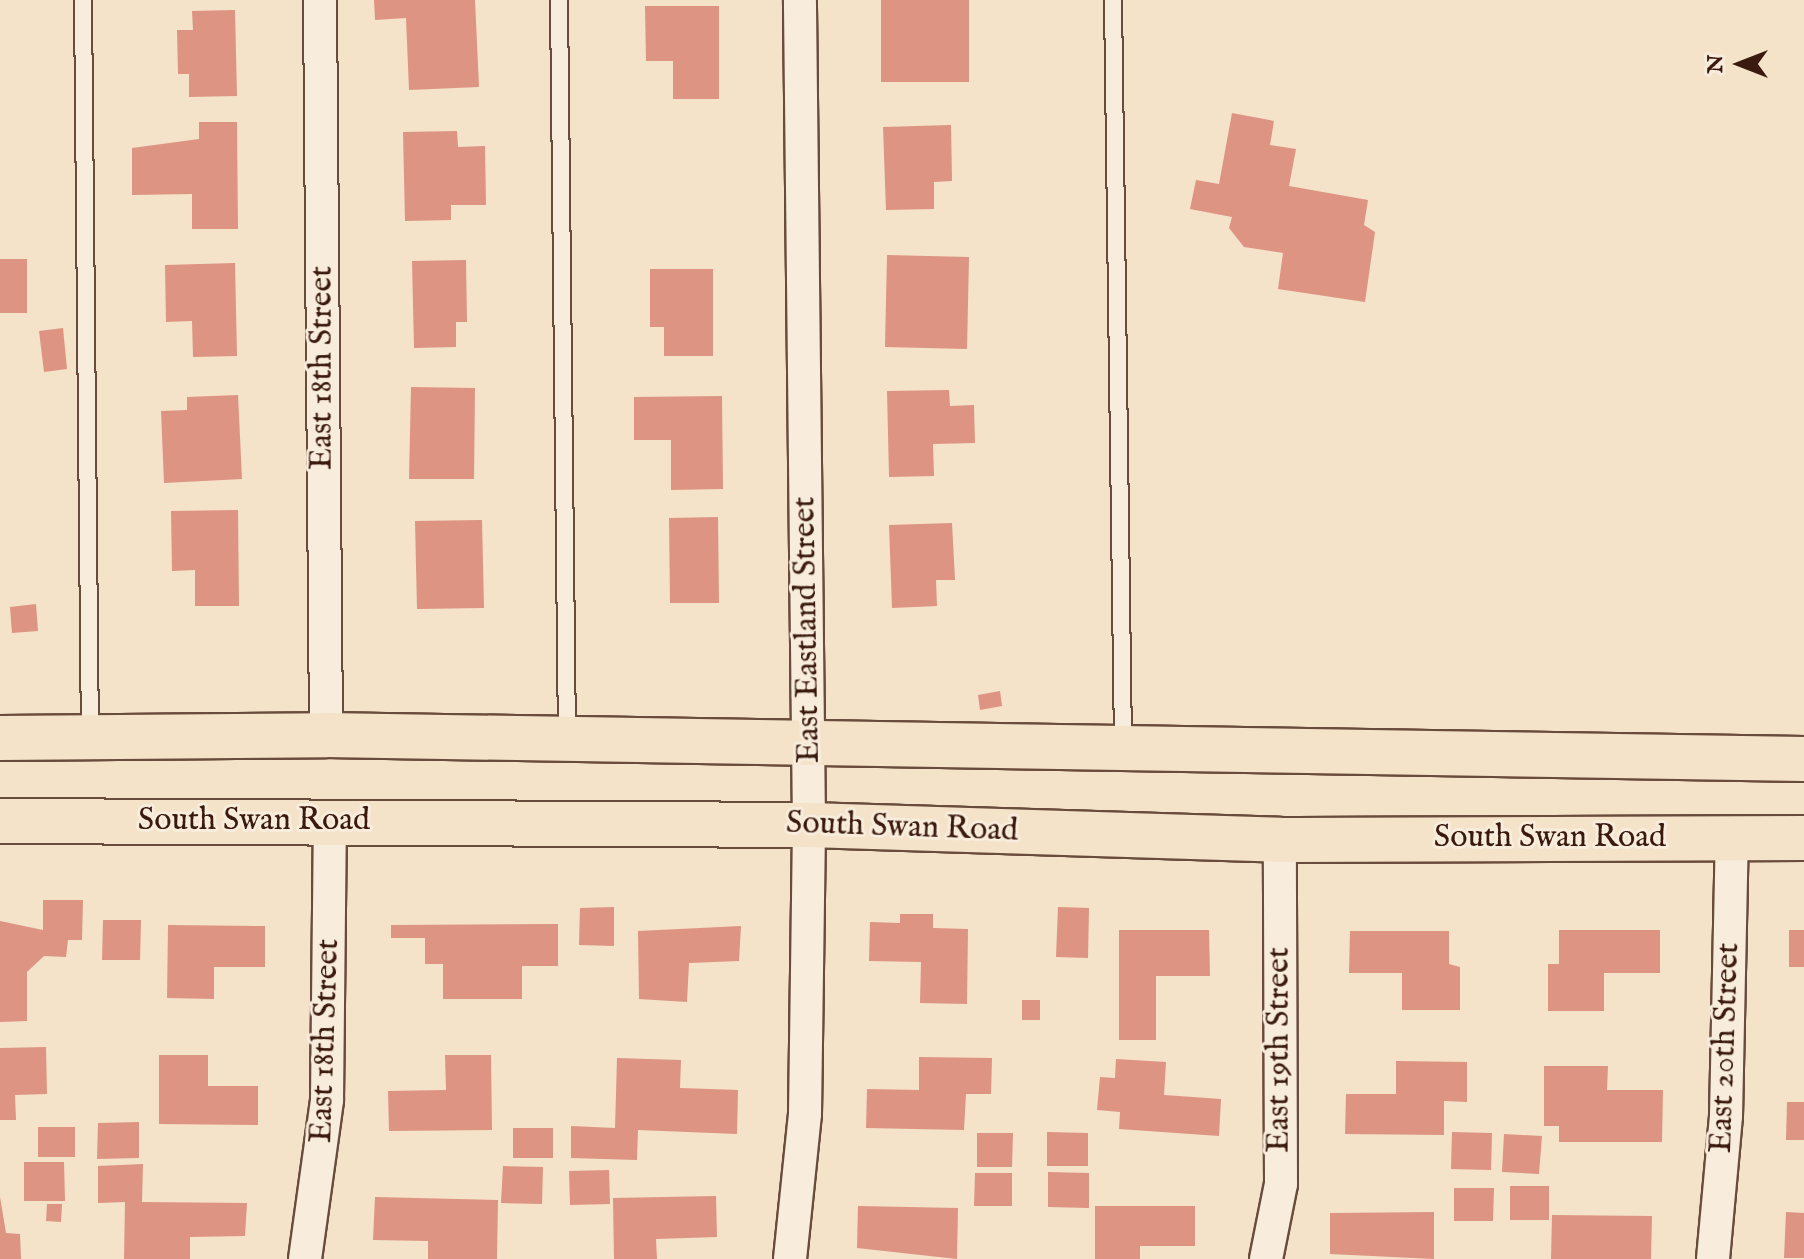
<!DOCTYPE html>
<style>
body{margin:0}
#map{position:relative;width:1804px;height:1259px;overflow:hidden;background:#f4e2c9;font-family:"IM FELL English",serif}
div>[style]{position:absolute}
.building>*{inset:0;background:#dd9482}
.roads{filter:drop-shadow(2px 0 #684c3c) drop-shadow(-2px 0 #684c3c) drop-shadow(0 2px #684c3c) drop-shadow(0 -2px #684c3c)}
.service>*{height:16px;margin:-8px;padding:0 8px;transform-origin:8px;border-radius:8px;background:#f8ecdc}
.minor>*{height:32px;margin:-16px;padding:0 16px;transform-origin:16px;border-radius:16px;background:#f8ecdc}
.primary>*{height:44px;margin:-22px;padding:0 22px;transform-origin:22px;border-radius:22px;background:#f4e2c9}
span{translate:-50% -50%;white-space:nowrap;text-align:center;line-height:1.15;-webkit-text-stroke:6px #f8ecdc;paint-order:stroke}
.street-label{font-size:32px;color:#3a1a0d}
.north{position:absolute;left:1700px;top:24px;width:80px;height:80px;-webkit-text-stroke:6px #f8ecdc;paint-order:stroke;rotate:270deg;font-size:22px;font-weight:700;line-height:32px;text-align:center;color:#3a1a0d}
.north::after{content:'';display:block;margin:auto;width:28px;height:36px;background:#3a1a0d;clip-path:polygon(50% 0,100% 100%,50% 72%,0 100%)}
</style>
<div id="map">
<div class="building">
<i style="clip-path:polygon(374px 0,475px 0,479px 87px,409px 90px,406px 18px,375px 20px)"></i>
<i style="clip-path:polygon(881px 0,969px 0,969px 82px,881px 82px)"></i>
<i style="clip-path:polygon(645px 6px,719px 6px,719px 99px,673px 99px,673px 61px,646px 61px)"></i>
<i style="clip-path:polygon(235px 10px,237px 96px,189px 97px,189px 74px,178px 74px,177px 30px,193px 30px,192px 11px)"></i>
<i style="clip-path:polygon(1232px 113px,1274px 121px,1270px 145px,1296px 149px,1289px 186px,1368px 200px,1364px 225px,1375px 232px,1365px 302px,1278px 289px,1283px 253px,1244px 247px,1229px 228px,1232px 217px,1190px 209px,1196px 180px,1219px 184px)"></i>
<i style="clip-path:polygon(199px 122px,237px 122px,238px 229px,192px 229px,192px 194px,132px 195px,132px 148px,199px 139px)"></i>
<i style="clip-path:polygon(951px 125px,952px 181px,934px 182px,934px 209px,886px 210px,883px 127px)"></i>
<i style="clip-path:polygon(457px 131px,458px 147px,485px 146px,486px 205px,451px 205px,451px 220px,405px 221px,403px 132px)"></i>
<i style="clip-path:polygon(887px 255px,969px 257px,967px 349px,885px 347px)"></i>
<i style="clip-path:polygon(0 259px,27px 259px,27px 313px,0 313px)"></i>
<i style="clip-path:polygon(466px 260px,467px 322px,456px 322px,456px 347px,414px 348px,412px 261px)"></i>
<i style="clip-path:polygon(235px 263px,237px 356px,193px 357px,192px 321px,166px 322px,165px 265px)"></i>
<i style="clip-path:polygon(650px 269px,713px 269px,713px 356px,664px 356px,664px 327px,650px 327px)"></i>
<i style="clip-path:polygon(63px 328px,67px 369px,44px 372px,39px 331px)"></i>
<i style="clip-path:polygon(411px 387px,475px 388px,474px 479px,409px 479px)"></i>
<i style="clip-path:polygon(949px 390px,950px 406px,974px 405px,975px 443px,933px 444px,934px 476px,889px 477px,887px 391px)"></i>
<i style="clip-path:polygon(238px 395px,242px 479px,164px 483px,161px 411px,187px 410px,187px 397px)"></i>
<i style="clip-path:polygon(722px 396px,723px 489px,671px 490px,671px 440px,634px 440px,634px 397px)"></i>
<i style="clip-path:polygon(238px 510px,239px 606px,195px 606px,195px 570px,172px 571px,171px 511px)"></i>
<i style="clip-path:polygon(718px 517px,719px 603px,670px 603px,669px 518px)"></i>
<i style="clip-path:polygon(482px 520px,484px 608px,417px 609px,415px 521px)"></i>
<i style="clip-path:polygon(952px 523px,955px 580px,936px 580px,937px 606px,892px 608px,889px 525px)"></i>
<i style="clip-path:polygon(36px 604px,38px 631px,12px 633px,10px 607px)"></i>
<i style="clip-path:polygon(1000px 691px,1002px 706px,980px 710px,978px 695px)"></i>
<i style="clip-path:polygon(43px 900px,83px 900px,82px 940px,68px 940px,66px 957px,44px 956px,27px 972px,27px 1021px,0 1022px,0 921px,43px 930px)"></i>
<i style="clip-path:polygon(614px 907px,614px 946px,579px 945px,580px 908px)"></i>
<i style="clip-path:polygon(1058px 907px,1089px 908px,1088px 958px,1056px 957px)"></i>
<i style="clip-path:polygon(900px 914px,933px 914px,933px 928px,968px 929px,967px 1004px,920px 1003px,921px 962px,869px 961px,870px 922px,900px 923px)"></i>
<i style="clip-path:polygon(103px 920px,141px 920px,140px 960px,102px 960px)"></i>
<i style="clip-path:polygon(558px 924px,558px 966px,522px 966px,522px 999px,443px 999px,443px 964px,425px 964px,425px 938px,391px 938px,391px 925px)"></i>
<i style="clip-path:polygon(168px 925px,265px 926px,265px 967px,214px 967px,214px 999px,167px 998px)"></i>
<i style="clip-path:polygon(741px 926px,739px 961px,689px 963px,687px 1002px,639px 999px,638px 931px)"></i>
<i style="clip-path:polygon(1119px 930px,1209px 930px,1210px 976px,1156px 976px,1156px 1040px,1119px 1040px)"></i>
<i style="clip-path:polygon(1559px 930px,1660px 930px,1660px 973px,1604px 973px,1604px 1011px,1548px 1011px,1548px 964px,1559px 964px)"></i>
<i style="clip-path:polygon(1789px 930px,1804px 930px,1804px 967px,1789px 967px)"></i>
<i style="clip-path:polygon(1350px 931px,1449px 931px,1449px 964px,1460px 967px,1460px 1010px,1402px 1010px,1402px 973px,1349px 973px)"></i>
<i style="clip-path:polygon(1022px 1000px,1040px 1000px,1040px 1020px,1022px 1020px)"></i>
<i style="clip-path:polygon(46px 1047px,47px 1094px,15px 1095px,16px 1120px,0 1120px,0 1048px)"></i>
<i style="clip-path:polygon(159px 1055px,208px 1055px,208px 1086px,258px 1086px,258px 1125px,159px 1124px)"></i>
<i style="clip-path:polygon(445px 1055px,491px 1055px,492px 1130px,389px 1131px,388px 1091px,446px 1090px)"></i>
<i style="clip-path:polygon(919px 1057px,992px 1058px,991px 1094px,966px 1094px,964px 1130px,866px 1128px,867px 1089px,919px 1090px)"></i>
<i style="clip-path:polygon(617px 1058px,681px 1060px,680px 1088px,738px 1090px,737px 1134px,638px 1130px,637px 1160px,571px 1158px,571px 1126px,615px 1128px)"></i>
<i style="clip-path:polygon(1116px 1059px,1166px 1062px,1164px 1095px,1221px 1099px,1219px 1136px,1119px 1129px,1120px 1112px,1097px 1110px,1100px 1077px,1115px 1078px)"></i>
<i style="clip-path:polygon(1396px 1061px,1467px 1062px,1467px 1102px,1444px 1101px,1444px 1135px,1345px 1134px,1346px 1094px,1396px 1094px)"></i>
<i style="clip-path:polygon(1544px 1066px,1608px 1066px,1607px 1090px,1663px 1090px,1662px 1142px,1559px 1142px,1559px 1126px,1544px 1126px)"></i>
<i style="clip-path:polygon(1787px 1102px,1804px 1102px,1804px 1140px,1786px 1140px)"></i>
<i style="clip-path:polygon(139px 1122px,139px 1158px,97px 1159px,98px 1123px)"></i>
<i style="clip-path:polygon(38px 1127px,75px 1127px,75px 1157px,38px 1157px)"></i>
<i style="clip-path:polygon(513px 1128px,553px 1128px,553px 1158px,513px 1158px)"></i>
<i style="clip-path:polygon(1047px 1132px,1088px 1133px,1088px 1166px,1047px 1166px)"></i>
<i style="clip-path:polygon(1452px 1132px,1492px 1133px,1491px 1170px,1451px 1169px)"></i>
<i style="clip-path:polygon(977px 1133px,1013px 1133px,1012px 1167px,977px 1167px)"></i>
<i style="clip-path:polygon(1504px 1134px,1542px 1136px,1539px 1174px,1502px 1172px)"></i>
<i style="clip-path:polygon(24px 1162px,64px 1162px,65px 1201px,24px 1201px)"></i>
<i style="clip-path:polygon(143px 1164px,142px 1202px,247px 1203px,245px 1236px,190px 1237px,190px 1259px,124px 1259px,125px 1202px,98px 1203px,98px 1166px)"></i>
<i style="clip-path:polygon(503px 1166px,543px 1167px,542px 1204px,501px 1203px)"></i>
<i style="clip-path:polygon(609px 1170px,610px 1204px,570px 1205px,569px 1171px)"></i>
<i style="clip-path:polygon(1048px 1172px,1089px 1173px,1089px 1208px,1048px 1207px)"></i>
<i style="clip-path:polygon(975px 1173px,1012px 1173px,1012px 1206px,974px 1206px)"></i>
<i style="clip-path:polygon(1510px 1186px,1549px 1186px,1549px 1220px,1510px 1220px)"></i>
<i style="clip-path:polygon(1454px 1188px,1494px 1188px,1493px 1221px,1454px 1221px)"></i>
<i style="clip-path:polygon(716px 1196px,717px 1237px,656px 1239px,657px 1259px,614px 1259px,613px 1198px)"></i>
<i style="clip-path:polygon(0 1197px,6px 1233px,20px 1234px,21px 1259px,0 1259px)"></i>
<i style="clip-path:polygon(375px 1197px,498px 1200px,497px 1259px,428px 1259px,428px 1241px,373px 1240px)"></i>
<i style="clip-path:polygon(47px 1204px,62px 1204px,61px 1222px,46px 1221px)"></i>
<i style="clip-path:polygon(858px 1206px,958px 1208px,957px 1259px,857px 1248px)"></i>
<i style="clip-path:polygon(1095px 1206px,1195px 1206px,1195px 1246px,1140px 1246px,1140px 1259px,1095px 1259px)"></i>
<i style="clip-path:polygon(1434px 1212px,1434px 1259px,1330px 1254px,1330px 1213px)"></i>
<i style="clip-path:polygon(1786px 1212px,1804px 1213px,1804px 1258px,1784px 1258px)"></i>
<i style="clip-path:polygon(1552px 1215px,1652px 1216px,1651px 1259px,1551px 1259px)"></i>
</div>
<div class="roads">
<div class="service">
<i style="left:83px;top:0;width:736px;rotate:89.46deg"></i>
<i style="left:559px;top:0;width:738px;rotate:89.38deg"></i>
<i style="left:1113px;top:0;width:746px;rotate:89.23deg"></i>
</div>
<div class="minor">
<i style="left:320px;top:0;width:735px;rotate:89.53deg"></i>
<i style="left:305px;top:1259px;width:161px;rotate:-82.1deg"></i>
<i style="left:327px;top:1100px;width:279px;rotate:-89.4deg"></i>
<i style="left:790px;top:1259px;width:146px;rotate:-84.1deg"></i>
<i style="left:805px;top:1114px;width:289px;rotate:-89.2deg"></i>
<i style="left:809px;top:825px;width:825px;rotate:-90.63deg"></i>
<i style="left:1266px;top:1259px;width:76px;rotate:-78.7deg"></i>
<i style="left:1281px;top:1184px;width:344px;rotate:-90.2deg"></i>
<i style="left:1713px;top:1259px;width:144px;rotate:-84.8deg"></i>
<i style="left:1726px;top:1116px;width:279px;rotate:-88.8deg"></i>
</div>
<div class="primary">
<i style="left:0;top:738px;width:326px;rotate:-0.5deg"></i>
<i style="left:326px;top:735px;width:1478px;rotate:0.93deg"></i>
<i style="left:0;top:821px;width:809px;rotate:0.28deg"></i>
<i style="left:809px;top:825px;width:471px;rotate:1.8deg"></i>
<i style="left:1280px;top:840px;width:524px;rotate:-0.22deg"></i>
</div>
</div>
<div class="street-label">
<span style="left:323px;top:368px;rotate:-90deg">East 18th Street</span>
<span style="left:808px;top:630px;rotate:-91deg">East Eastland Street</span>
<span style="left:254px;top:821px">South Swan Road</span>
<span style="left:902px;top:828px;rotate:2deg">South Swan Road</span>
<span style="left:1550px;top:838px">South Swan Road</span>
<span style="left:326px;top:1041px;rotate:-88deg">East 18th Street</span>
<span style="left:1726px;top:1048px;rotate:-88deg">East 20th Street</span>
<span style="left:1280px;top:1050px;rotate:-90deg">East 19th Street</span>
</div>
<div class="north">N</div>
</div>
